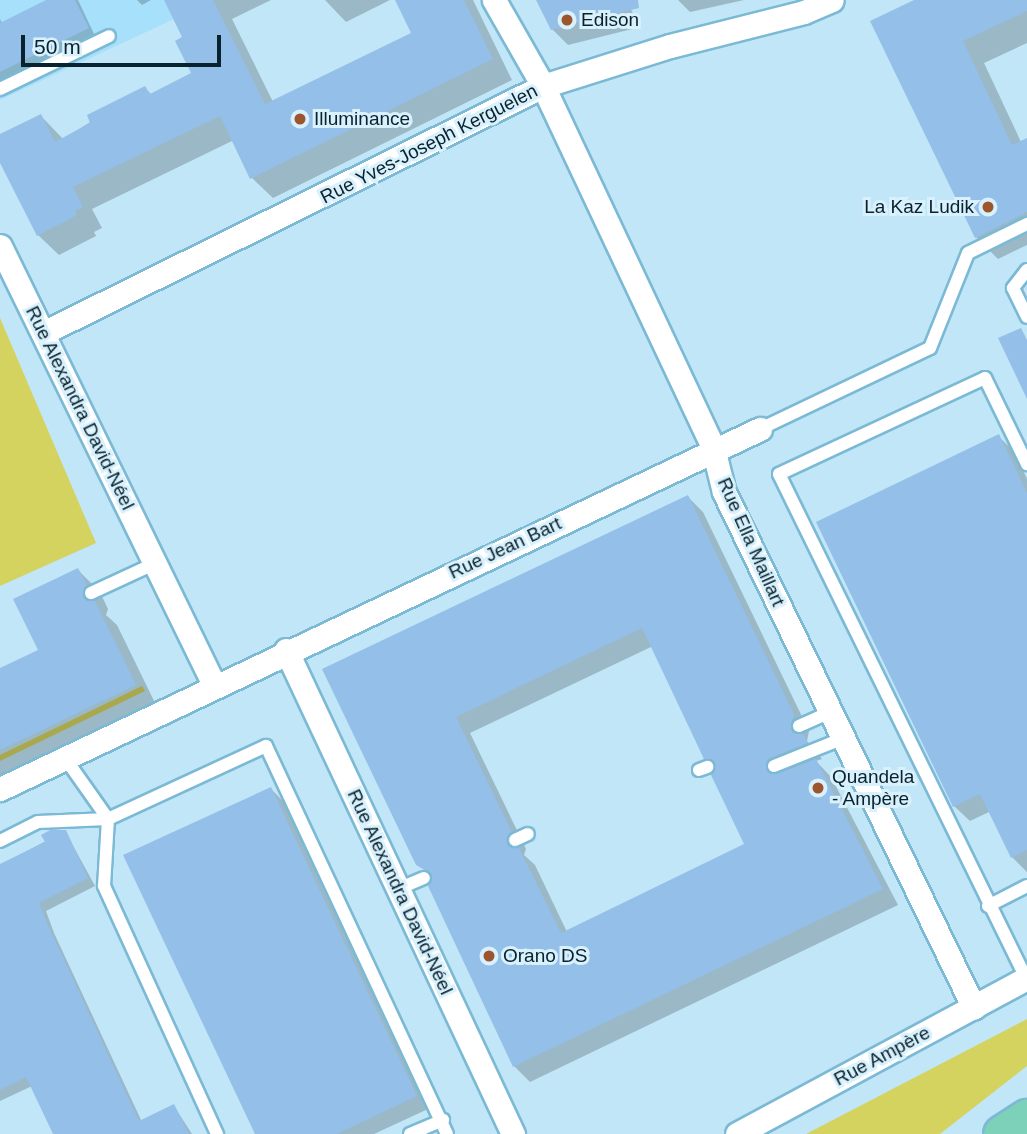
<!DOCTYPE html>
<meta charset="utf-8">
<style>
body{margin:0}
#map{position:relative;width:1027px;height:1134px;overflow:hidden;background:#c1e6f7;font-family:Arial,sans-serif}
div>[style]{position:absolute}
.built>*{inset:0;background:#a7e0fa}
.green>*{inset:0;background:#d4d35f}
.shadow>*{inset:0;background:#0003}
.building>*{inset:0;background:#94bfe9}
.roads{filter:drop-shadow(2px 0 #7bb9d5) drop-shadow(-2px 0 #7bb9d5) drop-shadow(0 2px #7bb9d5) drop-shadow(0 -2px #7bb9d5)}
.service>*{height:12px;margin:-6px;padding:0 6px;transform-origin:6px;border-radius:6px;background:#fff}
.minor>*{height:23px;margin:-11.5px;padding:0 11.5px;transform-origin:11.5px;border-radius:11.5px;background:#fff}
.primary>*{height:37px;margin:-18.5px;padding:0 18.5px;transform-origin:18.5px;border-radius:18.5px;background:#7dd1b9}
.dots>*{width:19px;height:19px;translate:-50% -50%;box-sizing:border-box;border:4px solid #d9f1fd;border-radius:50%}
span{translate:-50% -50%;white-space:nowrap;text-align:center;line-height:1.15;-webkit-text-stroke:6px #d9f1fd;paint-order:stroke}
.poi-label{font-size:19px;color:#08232e}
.left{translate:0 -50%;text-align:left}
.right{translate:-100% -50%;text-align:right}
.street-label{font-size:19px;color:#08232e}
.scale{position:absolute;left:21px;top:35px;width:200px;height:32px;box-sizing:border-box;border:4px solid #08232e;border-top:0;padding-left:9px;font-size:21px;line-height:24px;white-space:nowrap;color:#08232e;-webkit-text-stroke:5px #d9f1fd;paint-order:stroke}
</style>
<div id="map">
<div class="built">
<i style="clip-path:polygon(0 0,215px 0,0 100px)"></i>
</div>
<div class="green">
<i style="clip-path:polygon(0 318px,96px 543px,0 586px)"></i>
<i style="clip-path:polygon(142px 686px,145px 691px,0 761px,0 755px)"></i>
<i style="clip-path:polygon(1027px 1019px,1027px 1066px,940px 1134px,806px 1134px)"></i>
</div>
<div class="shadow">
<i style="clip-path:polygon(50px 0,78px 0,95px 36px,0 83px,0 19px,2px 23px)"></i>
<i style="clip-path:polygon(137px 0,151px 0,142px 5px)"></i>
<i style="clip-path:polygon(166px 0,271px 0,232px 19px,273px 102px,413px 34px,396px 0,473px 0,512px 80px,273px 198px,252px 178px,234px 140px,92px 209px,102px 228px,94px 232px,96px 236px,59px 255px,38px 235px,0 159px,0 136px,41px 116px,63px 139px,145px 88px,152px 95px,193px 74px,185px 38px)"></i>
<i style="clip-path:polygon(325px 0,390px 0,346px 22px)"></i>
<i style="clip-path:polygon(538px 0,626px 0,640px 27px,568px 45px,552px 29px)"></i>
<i style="clip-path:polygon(678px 0,744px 0,690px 12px)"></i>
<i style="clip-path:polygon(918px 0,1027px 0,1027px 43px,984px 63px,1021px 142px,1027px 140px,1027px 245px,998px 259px,976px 237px)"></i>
<i style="clip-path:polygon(999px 437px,1015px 452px,1027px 479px,1027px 872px,1012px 857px,991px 811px,970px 821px,954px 806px)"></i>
<i style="clip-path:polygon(evenodd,688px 497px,703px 512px,809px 731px,807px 741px,822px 759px,816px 761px,831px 777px,898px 905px,530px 1082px,514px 1066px,432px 878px,418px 864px,325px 670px,688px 497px,653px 646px,706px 758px,715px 767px,747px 845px,567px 932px,535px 865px,524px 855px,526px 849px,470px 733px,653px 646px)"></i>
<i style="clip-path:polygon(78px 570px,100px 592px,108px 609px,106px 615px,117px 625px,157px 707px,0 783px,0 670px,40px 651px)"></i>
<i style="clip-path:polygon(271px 789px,283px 801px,428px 1109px,374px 1134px,257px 1134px)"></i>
<i style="clip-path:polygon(65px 831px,95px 886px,46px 911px,54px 933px,142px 1122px,174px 1106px,192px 1134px,55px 1134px,32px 1086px,0 1101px,0 865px)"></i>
</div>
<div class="building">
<i style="clip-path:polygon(46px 0,75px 0,89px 28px,0 72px,0 23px)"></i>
<i style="clip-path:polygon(164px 0,213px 0,265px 104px,411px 33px,395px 0,464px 0,493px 59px,250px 179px,220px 116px,73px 187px,83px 207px,75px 211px,77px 215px,37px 236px,0 163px,0 134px,41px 114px,55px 142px,90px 123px,87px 115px,145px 86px,150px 94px,191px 73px,175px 41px,182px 37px)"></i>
<i style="clip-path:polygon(536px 0,638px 0,639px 8px,551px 30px)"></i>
<i style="clip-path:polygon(914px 0,1027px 0,1027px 11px,963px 41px,1012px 145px,1027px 138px,1027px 212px,975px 238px,870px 21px)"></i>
<i style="clip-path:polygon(1021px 328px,1027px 340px,1027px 399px,998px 338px)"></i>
<i style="clip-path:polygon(999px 434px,1027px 493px,1027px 850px,1011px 858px,980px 794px,953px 807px,816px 522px)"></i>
<i style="clip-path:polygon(evenodd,688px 495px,794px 714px,791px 730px,803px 734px,808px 743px,770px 758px,766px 770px,777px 774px,816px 759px,883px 889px,513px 1067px,428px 886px,432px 874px,416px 865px,322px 669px,688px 495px,642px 628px,704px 759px,715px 763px,711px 775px,744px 844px,561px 933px,519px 848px,507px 844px,512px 832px,456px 717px,642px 628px)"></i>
<i style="clip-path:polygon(78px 568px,87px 585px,83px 597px,95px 601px,136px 685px,0 750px,0 668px,38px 650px,13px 599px)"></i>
<i style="clip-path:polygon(271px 787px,417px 1096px,337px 1134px,255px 1134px,123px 855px)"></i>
<i style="clip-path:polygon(50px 830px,66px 830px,88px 878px,39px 903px,47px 923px,139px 1121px,174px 1104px,189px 1134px,53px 1134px,26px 1077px,0 1090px,0 864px,45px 842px,41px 835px)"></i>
</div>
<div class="roads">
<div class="service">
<i style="left:0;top:89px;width:121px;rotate:-25.9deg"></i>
<i style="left:1027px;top:270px;width:23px;rotate:128deg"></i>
<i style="left:1013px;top:288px;width:32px;rotate:64deg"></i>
<i style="left:760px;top:429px;width:188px;rotate:-25.5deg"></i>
<i style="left:930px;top:348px;width:102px;rotate:-68.2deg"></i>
<i style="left:968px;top:253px;width:66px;rotate:-26.2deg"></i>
<i style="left:91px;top:593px;width:72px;rotate:-24.8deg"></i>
<i style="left:799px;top:726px;width:35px;rotate:-24deg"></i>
<i style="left:65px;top:758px;width:75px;rotate:54.8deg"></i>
<i style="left:108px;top:819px;width:67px;rotate:93.4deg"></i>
<i style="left:104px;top:886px;width:273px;rotate:65.5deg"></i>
<i style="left:774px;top:766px;width:75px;rotate:-21.8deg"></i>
<i style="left:699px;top:770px;width:9px;rotate:-21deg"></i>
<i style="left:515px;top:840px;width:14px;rotate:-25deg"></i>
<i style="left:0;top:841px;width:42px;rotate:-26.6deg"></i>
<i style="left:38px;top:822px;width:70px;rotate:-2.5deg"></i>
<i style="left:108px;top:819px;width:174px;rotate:-24.8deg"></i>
<i style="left:266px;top:746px;width:428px;rotate:65deg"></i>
<i style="left:398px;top:889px;width:28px;rotate:-23deg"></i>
<i style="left:988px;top:906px;width:44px;rotate:-27.1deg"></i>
<i style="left:1026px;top:978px;width:561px;rotate:-116.11deg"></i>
<i style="left:779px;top:474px;width:227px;rotate:-25deg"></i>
<i style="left:985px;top:378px;width:96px;rotate:64deg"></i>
<i style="left:410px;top:1134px;width:36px;rotate:-23deg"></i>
</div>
<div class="minor">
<i style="left:494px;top:0;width:99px;rotate:60.3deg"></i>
<i style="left:543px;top:86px;width:400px;rotate:64.8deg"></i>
<i style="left:713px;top:448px;width:45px;rotate:76deg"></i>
<i style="left:724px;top:492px;width:573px;rotate:64.15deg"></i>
<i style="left:0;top:246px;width:487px;rotate:64deg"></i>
<i style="left:43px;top:333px;width:558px;rotate:-26.29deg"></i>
<i style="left:543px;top:86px;width:133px;rotate:-17.5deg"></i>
<i style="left:670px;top:46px;width:138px;rotate:-14.2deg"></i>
<i style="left:804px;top:12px;width:30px;rotate:-23deg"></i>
<i style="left:286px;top:650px;width:535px;rotate:64.87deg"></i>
<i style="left:0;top:789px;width:841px;rotate:-25.35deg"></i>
<i style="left:737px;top:1134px;width:329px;rotate:-28.3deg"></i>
</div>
<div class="primary">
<i style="left:1002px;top:1134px;width:30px;rotate:-33deg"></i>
</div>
</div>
<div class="dots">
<i style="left:567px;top:20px;background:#9c552d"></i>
<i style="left:300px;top:119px;background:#9c552d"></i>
<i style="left:988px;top:207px;background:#9c552d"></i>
<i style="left:818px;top:788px;background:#9c552d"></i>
<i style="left:489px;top:956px;background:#9c552d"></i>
</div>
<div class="poi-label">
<span class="left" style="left:581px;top:20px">Edison</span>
<span class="left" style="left:314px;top:119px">Illuminance</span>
<span class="right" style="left:974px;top:207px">La Kaz Ludik</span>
<span class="left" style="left:832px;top:788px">Quandela<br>- Ampère</span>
<span class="left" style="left:503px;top:956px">Orano DS</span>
</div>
<div class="street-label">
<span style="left:429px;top:144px;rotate:-27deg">Rue Yves-Joseph Kerguelen</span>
<span style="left:80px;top:408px;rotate:64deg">Rue Alexandra David-Néel</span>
<span style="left:751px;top:542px;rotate:66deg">Rue Ella Maillart</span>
<span style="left:505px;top:548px;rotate:-25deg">Rue Jean Bart</span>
<span style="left:400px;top:892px;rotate:65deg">Rue Alexandra David-Néel</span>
<span style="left:882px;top:1056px;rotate:-28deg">Rue Ampère</span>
</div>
<div class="scale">50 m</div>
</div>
